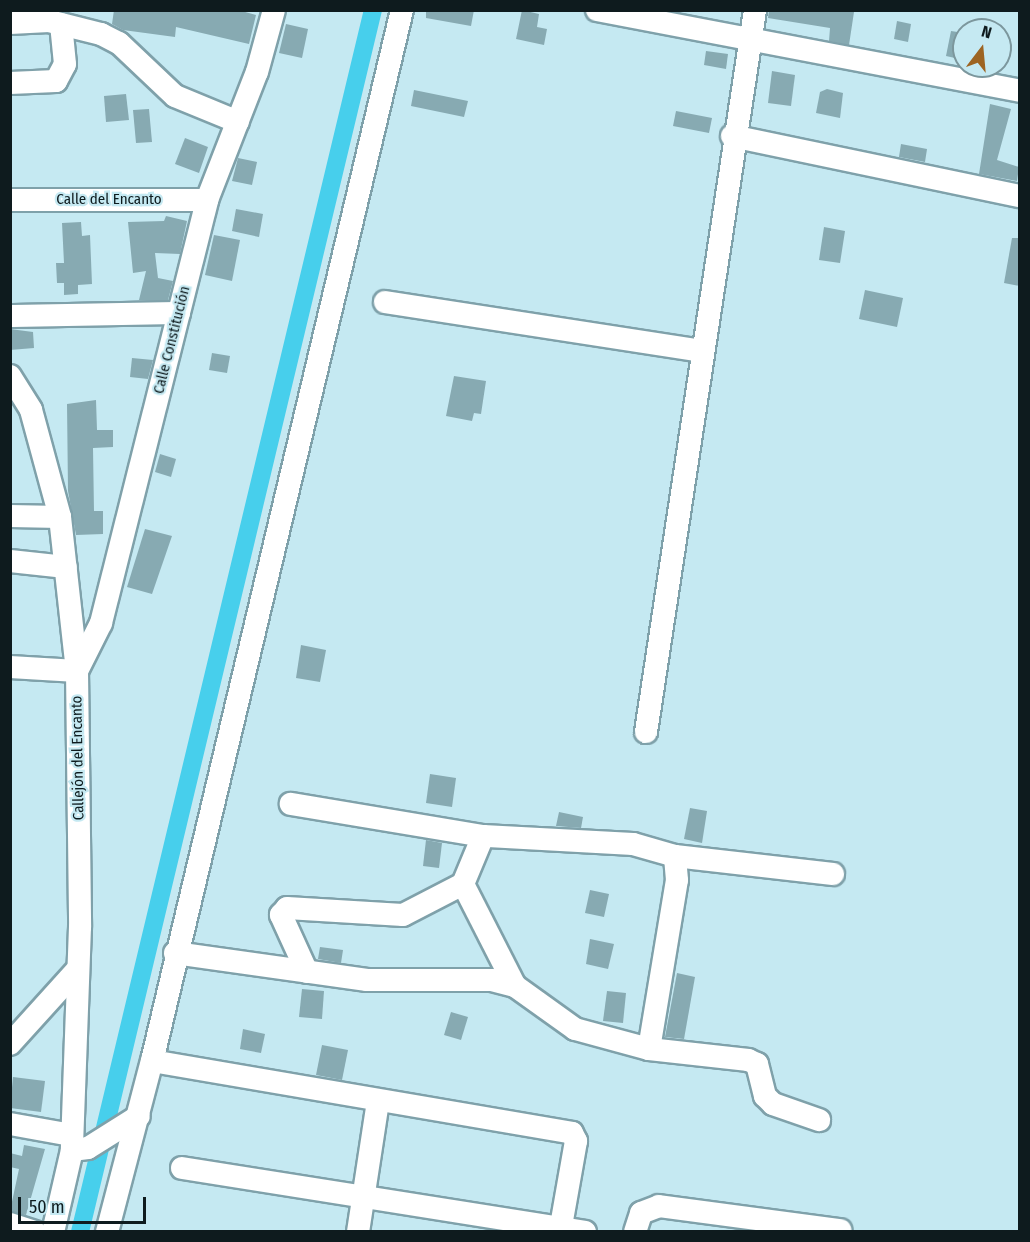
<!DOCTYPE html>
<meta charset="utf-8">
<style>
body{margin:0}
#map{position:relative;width:1030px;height:1242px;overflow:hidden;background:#c5e9f2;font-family:"Fira Sans Condensed",sans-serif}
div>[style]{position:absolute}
.canal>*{height:18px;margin:-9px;padding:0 9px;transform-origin:9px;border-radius:9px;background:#47cfec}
.building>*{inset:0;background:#87aab2}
.roads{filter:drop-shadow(2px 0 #7fa1aa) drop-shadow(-2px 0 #7fa1aa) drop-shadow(0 2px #7fa1aa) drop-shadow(0 -2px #7fa1aa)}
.minor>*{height:22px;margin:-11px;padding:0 11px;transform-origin:11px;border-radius:11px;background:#fff}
span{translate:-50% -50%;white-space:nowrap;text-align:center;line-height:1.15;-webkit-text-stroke:4.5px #c5e9f2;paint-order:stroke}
.street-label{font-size:15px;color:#0e1b1e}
.frame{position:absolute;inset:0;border:12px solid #0e1b1e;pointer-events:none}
.north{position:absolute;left:952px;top:18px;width:60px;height:60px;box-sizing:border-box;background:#c5e9f2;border:2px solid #7c979d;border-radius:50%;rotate:16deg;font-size:16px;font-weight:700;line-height:24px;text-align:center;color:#0e1b1e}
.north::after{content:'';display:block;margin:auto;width:21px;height:27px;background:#9d6422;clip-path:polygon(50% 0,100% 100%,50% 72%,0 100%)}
.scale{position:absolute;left:18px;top:1197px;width:128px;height:27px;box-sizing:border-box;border:3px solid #0e1b1e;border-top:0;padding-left:8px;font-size:18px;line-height:21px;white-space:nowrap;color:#0e1b1e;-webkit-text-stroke:4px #c5e9f2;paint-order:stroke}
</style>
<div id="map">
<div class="canal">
<i style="left:80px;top:1232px;width:1257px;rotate:-76.52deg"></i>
</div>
<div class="building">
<i style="clip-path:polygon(114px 10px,238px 10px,256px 15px,249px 44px,176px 27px,175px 37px,123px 30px,112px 24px)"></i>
<i style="clip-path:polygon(426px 10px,474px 10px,471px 26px,426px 18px)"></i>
<i style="clip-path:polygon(522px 10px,539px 14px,537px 27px,547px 29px,544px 45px,516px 39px)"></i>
<i style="clip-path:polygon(769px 10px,854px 12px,849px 45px,829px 41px,830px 28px,768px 18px)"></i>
<i style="clip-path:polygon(897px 21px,911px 24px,908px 42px,894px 39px)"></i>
<i style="clip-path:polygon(286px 24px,308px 29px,302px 58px,279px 53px)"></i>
<i style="clip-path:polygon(951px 31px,964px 33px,964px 60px,946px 56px)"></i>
<i style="clip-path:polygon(706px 51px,728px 54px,726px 69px,704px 65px)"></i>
<i style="clip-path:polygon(772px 71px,795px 75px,791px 106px,768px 103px)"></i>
<i style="clip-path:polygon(827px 89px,843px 93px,840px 118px,816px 113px,820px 92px)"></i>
<i style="clip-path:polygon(414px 90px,468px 101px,464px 117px,411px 106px)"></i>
<i style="clip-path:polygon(126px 94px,129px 120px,106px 122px,104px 96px)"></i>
<i style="clip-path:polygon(990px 104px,1011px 109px,997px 160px,1019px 167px,1017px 181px,979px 174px)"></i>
<i style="clip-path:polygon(149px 109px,152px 142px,136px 143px,133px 110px)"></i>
<i style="clip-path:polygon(676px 111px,712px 118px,709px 133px,673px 126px)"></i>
<i style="clip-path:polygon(185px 138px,208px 147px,199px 173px,175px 164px)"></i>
<i style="clip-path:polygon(901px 144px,927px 149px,925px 162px,899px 157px)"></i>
<i style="clip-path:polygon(238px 158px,257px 162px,252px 185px,232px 181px)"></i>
<i style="clip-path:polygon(236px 209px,263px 214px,259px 237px,232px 231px)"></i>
<i style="clip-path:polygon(166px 216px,187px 221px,180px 254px,155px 253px,158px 278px,173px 281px,168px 300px,139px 300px,146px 271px,133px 273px,128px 222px,164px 221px)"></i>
<i style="clip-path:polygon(81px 222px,82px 236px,90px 235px,92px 284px,78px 285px,78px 294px,64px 295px,64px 283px,57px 283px,56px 263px,64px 263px,62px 223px)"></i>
<i style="clip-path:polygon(824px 227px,845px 231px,840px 263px,819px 260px)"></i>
<i style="clip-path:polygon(214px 235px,240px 240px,232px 281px,205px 275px)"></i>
<i style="clip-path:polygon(1012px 238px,1020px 238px,1020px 286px,1004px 283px)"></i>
<i style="clip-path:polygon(865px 290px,903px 298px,897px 327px,859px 319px)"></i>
<i style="clip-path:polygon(10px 329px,33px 332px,34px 348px,10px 350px)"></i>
<i style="clip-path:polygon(212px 353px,230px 356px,227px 373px,209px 370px)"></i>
<i style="clip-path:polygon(132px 358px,153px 360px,148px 379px,130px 377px)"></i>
<i style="clip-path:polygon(454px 376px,486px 381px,481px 414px,474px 413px,472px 421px,446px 416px)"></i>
<i style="clip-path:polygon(96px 400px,97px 430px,113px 430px,113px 447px,93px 448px,94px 511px,103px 511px,103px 534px,76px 535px,68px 491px,67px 404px)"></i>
<i style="clip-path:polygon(160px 454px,176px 459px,171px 477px,155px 472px)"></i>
<i style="clip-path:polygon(145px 529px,172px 536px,152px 594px,127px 587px)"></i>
<i style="clip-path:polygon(301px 645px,326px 650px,320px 682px,296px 678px)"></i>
<i style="clip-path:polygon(430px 774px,456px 778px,452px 807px,426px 803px)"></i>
<i style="clip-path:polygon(690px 808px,707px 811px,702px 843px,684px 839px)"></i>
<i style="clip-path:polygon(559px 812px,583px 817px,581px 828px,556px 826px)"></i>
<i style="clip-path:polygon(426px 840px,442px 843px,439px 868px,423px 866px)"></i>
<i style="clip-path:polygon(590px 890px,609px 894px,604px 917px,585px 913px)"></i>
<i style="clip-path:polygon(590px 939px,614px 944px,608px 969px,586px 964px)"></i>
<i style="clip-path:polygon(320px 947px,343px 950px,341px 963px,318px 959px)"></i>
<i style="clip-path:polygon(677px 973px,695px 977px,684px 1039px,665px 1037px)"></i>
<i style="clip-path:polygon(302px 989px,324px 991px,322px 1019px,299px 1017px)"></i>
<i style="clip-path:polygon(607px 991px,626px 993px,623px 1023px,603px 1021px)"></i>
<i style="clip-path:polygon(451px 1012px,468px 1017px,461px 1040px,444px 1035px)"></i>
<i style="clip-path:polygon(243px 1029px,265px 1034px,261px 1053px,240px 1049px)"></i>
<i style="clip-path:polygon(322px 1045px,348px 1050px,342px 1080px,316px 1075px)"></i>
<i style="clip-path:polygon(13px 1077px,45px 1081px,41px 1112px,10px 1108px)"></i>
<i style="clip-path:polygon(24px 1145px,45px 1149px,26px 1215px,10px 1211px,19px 1169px,10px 1167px,10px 1153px,22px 1156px)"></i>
</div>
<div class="roads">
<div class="minor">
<i style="left:597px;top:10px;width:431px;rotate:10.8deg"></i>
<i style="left:10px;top:23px;width:39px;rotate:-3deg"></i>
<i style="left:49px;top:21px;width:54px;rotate:14deg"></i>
<i style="left:101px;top:34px;width:20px;rotate:27deg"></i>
<i style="left:119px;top:43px;width:77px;rotate:43.4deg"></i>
<i style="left:175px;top:96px;width:68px;rotate:22.4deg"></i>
<i style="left:10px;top:83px;width:46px;rotate:-2.5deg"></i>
<i style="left:56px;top:81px;width:19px;rotate:-62deg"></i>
<i style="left:65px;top:64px;width:40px;rotate:-95.7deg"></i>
<i style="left:732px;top:136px;width:294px;rotate:11.8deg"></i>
<i style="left:10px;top:200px;width:197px"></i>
<i style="left:385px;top:302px;width:319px;rotate:8.8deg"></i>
<i style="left:10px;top:316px;width:169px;rotate:-1deg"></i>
<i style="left:10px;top:376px;width:40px;rotate:58deg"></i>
<i style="left:31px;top:410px;width:111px;rotate:74.8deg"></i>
<i style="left:60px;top:517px;width:155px;rotate:83.7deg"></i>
<i style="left:77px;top:671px;width:256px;rotate:89.3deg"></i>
<i style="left:80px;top:927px;width:223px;rotate:92.1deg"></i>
<i style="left:72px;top:1150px;width:84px;rotate:103deg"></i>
<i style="left:10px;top:516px;width:50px;rotate:1.1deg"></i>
<i style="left:10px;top:561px;width:56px;rotate:6.1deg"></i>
<i style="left:10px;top:667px;width:67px;rotate:3.4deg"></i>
<i style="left:77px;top:671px;width:54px;rotate:-63.4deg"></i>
<i style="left:101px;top:623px;width:436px;rotate:-75.9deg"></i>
<i style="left:207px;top:200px;width:137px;rotate:-68.7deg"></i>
<i style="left:257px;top:72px;width:64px;rotate:-74.7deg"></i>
<i style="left:646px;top:732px;width:730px;rotate:-81.41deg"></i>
<i style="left:675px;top:856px;width:159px;rotate:6.5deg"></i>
<i style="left:463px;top:884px;width:114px;rotate:63deg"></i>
<i style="left:175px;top:953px;width:194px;rotate:8deg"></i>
<i style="left:367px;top:980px;width:125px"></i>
<i style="left:492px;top:980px;width:24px;rotate:15deg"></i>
<i style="left:515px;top:986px;width:74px;rotate:35.6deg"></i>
<i style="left:575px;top:1029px;width:77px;rotate:15.1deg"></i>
<i style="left:649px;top:1049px;width:171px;rotate:-80.6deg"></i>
<i style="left:677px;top:880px;width:24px;rotate:-95deg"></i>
<i style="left:675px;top:856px;width:44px;rotate:-164.1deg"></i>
<i style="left:633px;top:844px;width:150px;rotate:-176.9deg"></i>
<i style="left:483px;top:836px;width:195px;rotate:-170.5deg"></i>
<i style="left:307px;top:972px;width:63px;rotate:-114.5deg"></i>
<i style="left:281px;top:915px;width:9px;rotate:-49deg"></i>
<i style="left:287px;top:908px;width:116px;rotate:3.5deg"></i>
<i style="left:403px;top:915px;width:68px;rotate:-27.3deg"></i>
<i style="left:463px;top:884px;width:52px;rotate:-67.4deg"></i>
<i style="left:10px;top:1044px;width:97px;rotate:-47.9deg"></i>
<i style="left:649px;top:1049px;width:100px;rotate:6.3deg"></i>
<i style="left:748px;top:1060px;width:10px;rotate:24deg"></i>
<i style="left:757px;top:1064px;width:33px;rotate:76deg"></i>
<i style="left:765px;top:1096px;width:11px;rotate:45deg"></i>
<i style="left:773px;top:1104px;width:49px;rotate:19.2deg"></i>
<i style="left:152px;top:1061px;width:426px;rotate:9.7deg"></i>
<i style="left:572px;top:1133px;width:9px;rotate:63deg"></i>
<i style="left:576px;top:1141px;width:92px;rotate:100deg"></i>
<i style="left:10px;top:1124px;width:63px;rotate:10.1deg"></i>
<i style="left:72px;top:1150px;width:16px;rotate:-7deg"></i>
<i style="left:88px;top:1148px;width:60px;rotate:-32.1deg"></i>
<i style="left:182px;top:1168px;width:408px;rotate:9deg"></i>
<i style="left:10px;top:1224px;width:26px;rotate:18deg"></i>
<i style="left:107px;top:1232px;width:177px;rotate:-75.3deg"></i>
<i style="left:152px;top:1061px;width:1080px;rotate:-76.62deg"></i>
<i style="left:358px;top:1232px;width:132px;rotate:-81.3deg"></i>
<i style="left:635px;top:1232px;width:20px;rotate:-72deg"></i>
<i style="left:641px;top:1213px;width:19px;rotate:-21deg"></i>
<i style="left:659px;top:1206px;width:183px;rotate:7.6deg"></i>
</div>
</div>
<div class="street-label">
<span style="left:109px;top:200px">Calle del Encanto</span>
<span style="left:172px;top:340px;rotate:-76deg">Calle Constitución</span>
<span style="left:78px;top:758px;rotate:-91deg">Callejón del Encanto</span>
</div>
<div class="frame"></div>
<div class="north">N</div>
<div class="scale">50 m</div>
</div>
